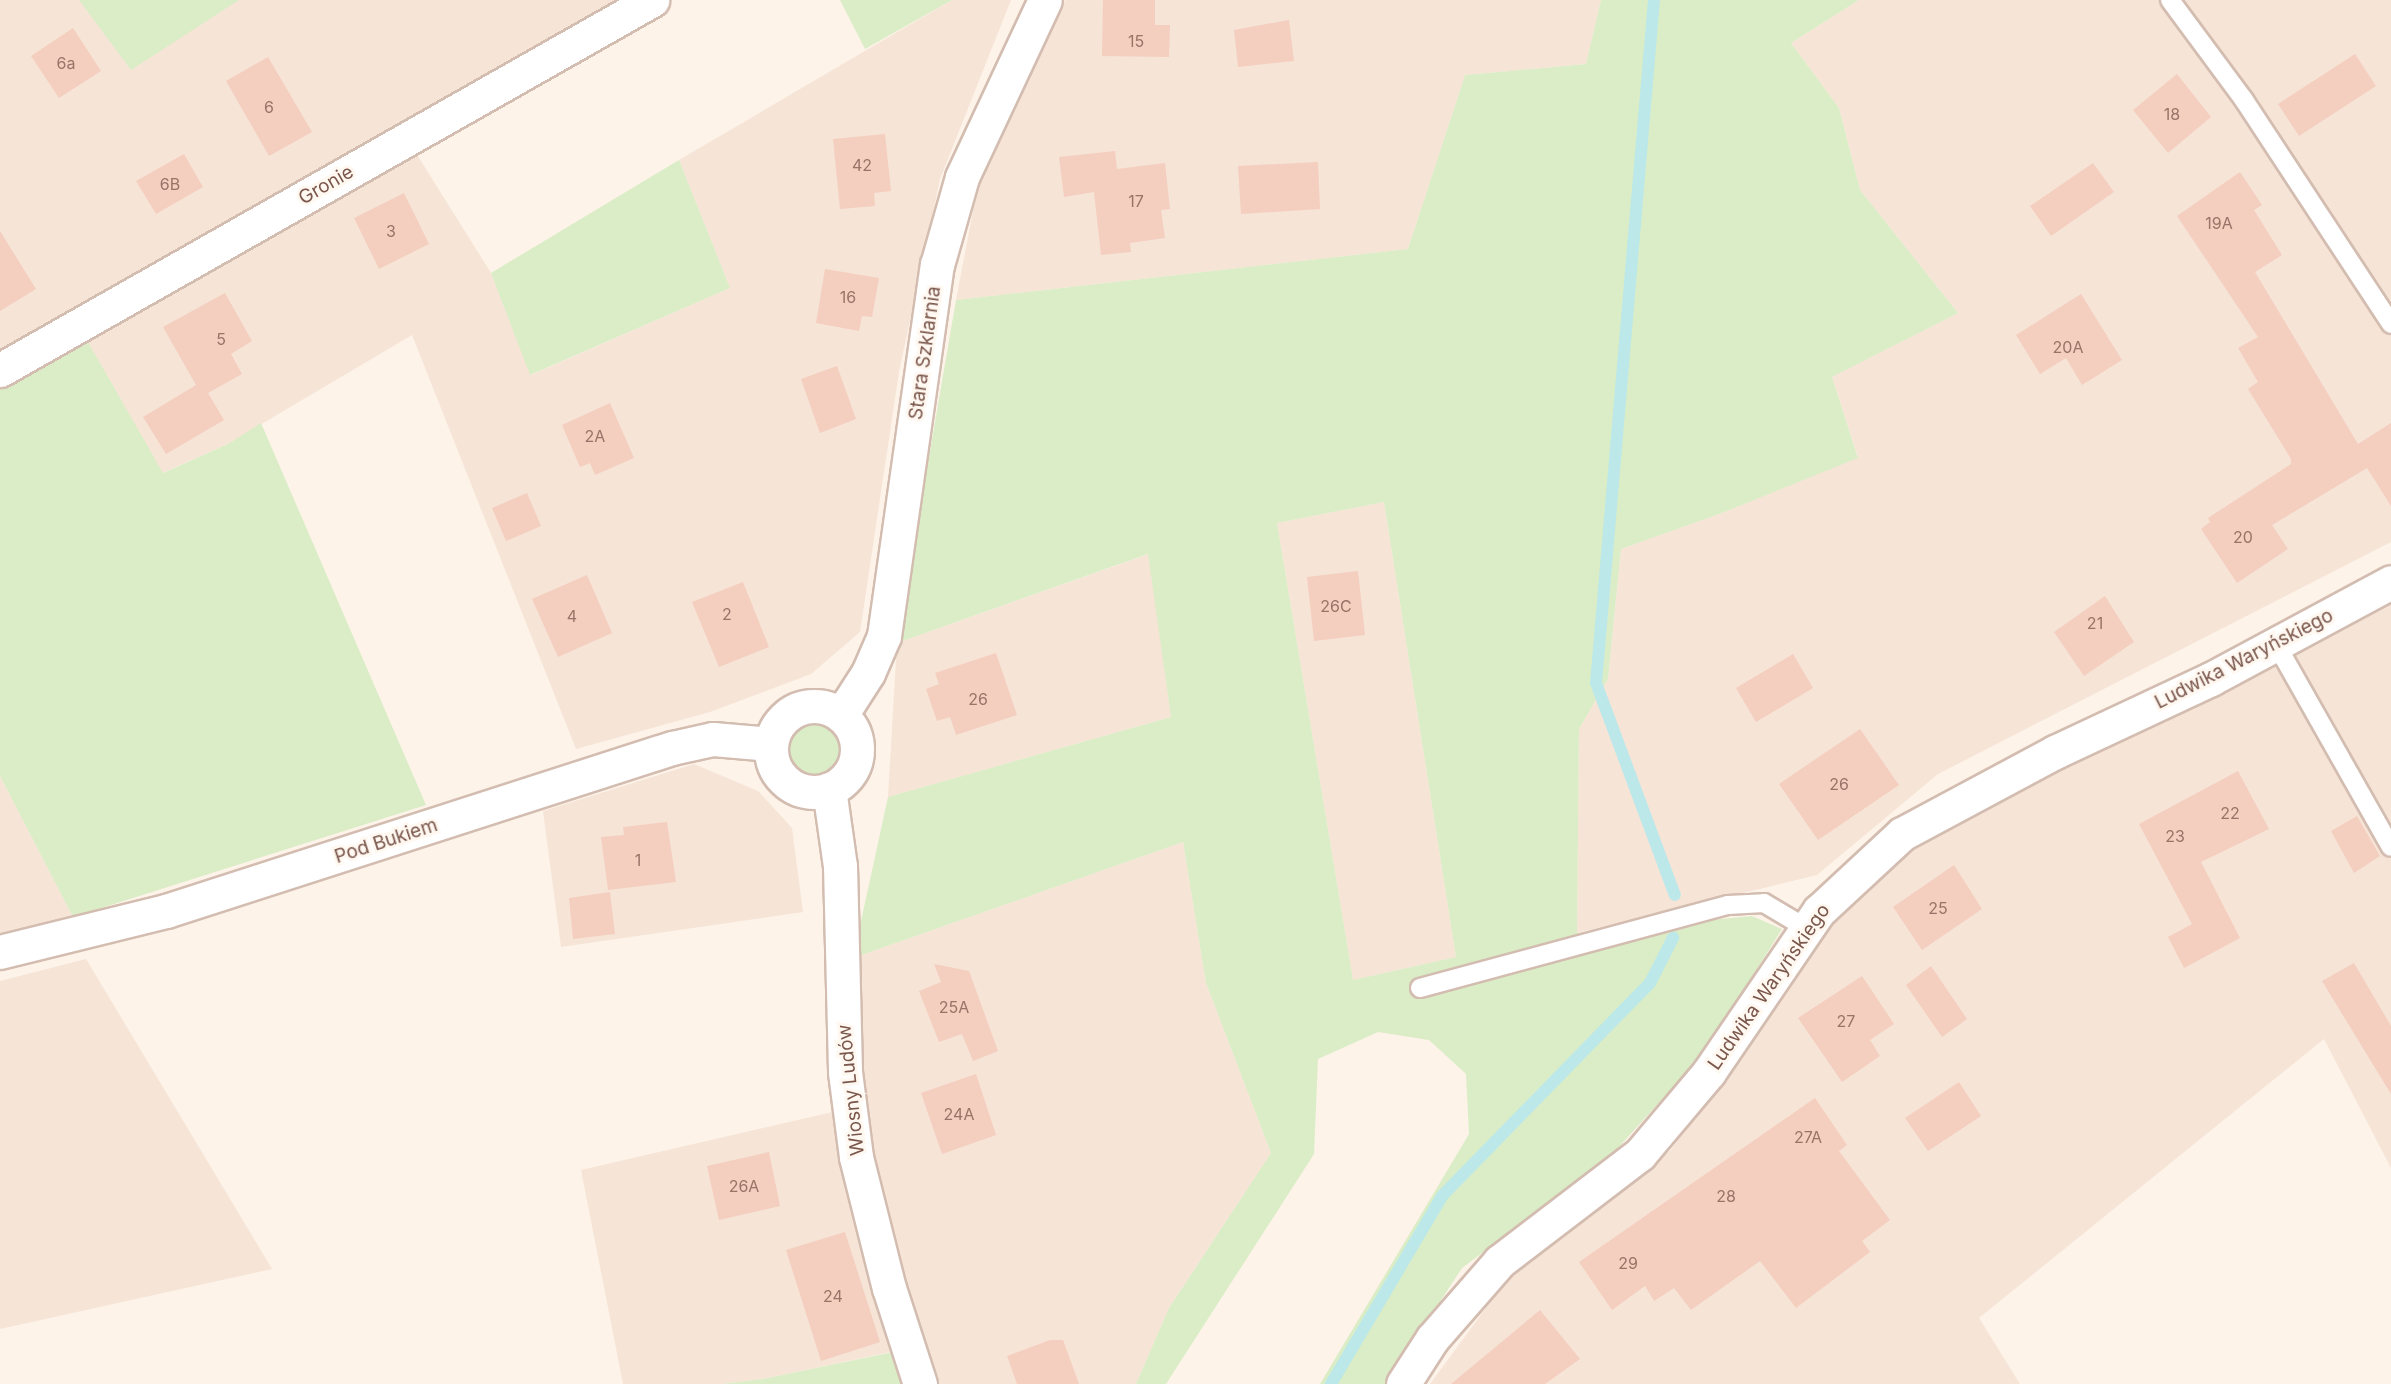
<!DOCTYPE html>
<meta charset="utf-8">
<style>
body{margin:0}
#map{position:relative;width:2391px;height:1384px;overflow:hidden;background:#fdf3e9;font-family:Inter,sans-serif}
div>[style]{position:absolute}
.residential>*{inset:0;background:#f6e4d7}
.green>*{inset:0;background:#daedc6}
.round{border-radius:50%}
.stream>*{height:12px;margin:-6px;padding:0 6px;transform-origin:6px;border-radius:6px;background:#bce8e9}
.building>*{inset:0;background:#f4cebf}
.roads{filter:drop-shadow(2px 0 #d3bcb0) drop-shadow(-2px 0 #d3bcb0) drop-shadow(0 2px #d3bcb0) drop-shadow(0 -2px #d3bcb0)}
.lane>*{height:18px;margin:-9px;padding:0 9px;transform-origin:9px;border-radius:9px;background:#fff}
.street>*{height:33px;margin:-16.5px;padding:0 16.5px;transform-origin:16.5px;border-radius:16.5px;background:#fff}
.street>.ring{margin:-16.5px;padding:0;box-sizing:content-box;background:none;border:33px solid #fff;border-radius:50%}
span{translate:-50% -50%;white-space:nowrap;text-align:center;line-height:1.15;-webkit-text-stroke:6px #fff8f1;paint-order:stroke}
.number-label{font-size:16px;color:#987468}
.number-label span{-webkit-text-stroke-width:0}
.street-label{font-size:19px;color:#7a564b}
</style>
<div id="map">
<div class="residential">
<i style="clip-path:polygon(0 0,632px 0,0 363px)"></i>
<i style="clip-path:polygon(952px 0,1011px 0,940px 179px,899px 372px,860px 632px,811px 674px,710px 712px,576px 749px,412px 335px,228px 444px,162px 473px,84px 335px,414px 150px,491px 273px,531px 375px,730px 288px,679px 160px)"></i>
<i style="clip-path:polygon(1065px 0,1601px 0,1586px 64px,1465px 75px,1408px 249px,956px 300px,979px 180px)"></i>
<i style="clip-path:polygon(1859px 0,2391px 0,2391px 542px,1938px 774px,1817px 875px,1577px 933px,1579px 729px,1608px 679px,1621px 549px,1722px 513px,1858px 457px,1832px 377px,1958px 313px,1860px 190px,1839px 108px,1791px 43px)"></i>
<i style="clip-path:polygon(1384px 502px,1456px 957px,1353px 980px,1277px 523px)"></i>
<i style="clip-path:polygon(1149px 554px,1171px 717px,888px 797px,897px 643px)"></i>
<i style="clip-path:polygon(2391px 593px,2391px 1168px,2324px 1039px,1979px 1318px,2020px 1384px,1430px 1384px,1516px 1267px,1671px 1150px,1826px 931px,1910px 852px,1995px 797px)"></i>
<i style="clip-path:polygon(694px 764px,758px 791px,792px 828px,803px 912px,561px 947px,543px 811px)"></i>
<i style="clip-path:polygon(0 776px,73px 917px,0 935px)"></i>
<i style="clip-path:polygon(1183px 842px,1206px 983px,1271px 1153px,1169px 1308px,1136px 1384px,939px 1384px,919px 1346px,763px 1379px,722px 1384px,623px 1384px,581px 1170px,867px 1104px,853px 958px)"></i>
<i style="clip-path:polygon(86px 959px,272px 1269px,0 1329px,0 981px)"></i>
</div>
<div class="green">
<i style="clip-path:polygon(79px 0,239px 0,131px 70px)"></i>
<i style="clip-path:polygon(840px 0,952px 0,865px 49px)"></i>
<i style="clip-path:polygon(evenodd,1601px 0,1859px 0,1791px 43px,1839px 108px,1860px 190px,1958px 313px,1832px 377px,1858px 458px,1722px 513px,1621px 549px,1608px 679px,1579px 729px,1577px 933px,1752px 916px,1782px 929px,1704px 1053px,1607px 1160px,1462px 1268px,1386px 1384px,1320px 1384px,1469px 1134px,1466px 1074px,1429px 1040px,1378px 1032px,1318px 1059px,1314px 1154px,1166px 1384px,1136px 1384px,1169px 1308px,1271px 1153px,1206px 983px,1183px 842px,853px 958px,888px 797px,1171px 717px,1148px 554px,897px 643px,956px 300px,1408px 249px,1465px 75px,1586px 64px,1601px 0,1384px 502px,1456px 957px,1353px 980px,1277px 523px,1384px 502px)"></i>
<i style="clip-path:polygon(679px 160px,730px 288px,530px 375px,491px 273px)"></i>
<i style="clip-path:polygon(84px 335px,163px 473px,228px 444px,261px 423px,426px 805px,73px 917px,0 776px,0 384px)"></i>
<i class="round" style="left:788px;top:724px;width:56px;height:56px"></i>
<i style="clip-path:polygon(893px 1352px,903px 1384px,722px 1384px,763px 1379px)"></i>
</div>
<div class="stream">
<i style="left:1654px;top:0;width:685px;rotate:94.85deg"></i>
<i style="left:1596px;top:683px;width:226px;rotate:69.6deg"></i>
<i style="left:1331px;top:1384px;width:218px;rotate:-59.4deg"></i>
<i style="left:1442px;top:1196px;width:298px;rotate:-45.7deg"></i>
<i style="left:1650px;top:983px;width:51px;rotate:-62.9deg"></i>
</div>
<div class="building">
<i style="clip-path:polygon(1103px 0,1155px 0,1155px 25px,1170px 25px,1169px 57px,1102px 56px)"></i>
<i style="clip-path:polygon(1289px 20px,1294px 61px,1238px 67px,1234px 30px)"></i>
<i style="clip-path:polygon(73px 28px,101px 71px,59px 98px,31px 56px)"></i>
<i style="clip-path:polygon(2355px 54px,2376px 86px,2299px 136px,2278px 104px)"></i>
<i style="clip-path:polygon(268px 57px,312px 132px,269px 156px,226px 81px)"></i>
<i style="clip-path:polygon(2177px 74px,2211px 117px,2168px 153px,2133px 110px)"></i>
<i style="clip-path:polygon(885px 134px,891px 191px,874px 193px,875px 206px,840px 209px,833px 139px)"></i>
<i style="clip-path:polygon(1115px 151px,1117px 169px,1165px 163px,1170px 209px,1161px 210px,1165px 238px,1130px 243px,1131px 252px,1101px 255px,1094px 192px,1064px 197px,1059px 157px)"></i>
<i style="clip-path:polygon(184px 154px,203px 187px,156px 214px,136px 181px)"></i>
<i style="clip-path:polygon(1318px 162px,1320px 209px,1241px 214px,1238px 166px)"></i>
<i style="clip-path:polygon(2093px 163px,2114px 192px,2051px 236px,2030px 206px)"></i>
<i style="clip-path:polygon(2240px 172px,2262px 205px,2254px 210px,2282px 255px,2255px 272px,2358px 444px,2391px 423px,2391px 506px,2367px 468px,2272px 525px,2288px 549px,2237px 583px,2201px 529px,2210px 522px,2208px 518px,2291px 464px,2291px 459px,2248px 389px,2258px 382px,2238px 348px,2258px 337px,2177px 216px)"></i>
<i style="clip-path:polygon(404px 193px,429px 244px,379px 269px,354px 218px)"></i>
<i style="clip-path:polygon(0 231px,36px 289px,0 311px)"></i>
<i style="clip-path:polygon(825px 269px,879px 278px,872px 317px,862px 316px,859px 331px,816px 323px)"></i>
<i style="clip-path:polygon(225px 293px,252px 341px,231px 354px,242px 374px,208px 393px,224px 420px,166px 454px,143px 417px,196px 385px,163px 327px)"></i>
<i style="clip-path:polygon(2081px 294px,2122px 360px,2082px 385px,2066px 358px,2040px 374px,2016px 335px)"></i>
<i style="clip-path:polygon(837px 366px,856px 419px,820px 433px,801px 379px)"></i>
<i style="clip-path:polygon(610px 403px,634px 458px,595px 475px,590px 463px,580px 467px,562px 425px)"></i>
<i style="clip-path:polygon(527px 493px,541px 526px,506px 541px,492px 508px)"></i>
<i style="clip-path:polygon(1358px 571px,1365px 635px,1314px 641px,1307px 577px)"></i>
<i style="clip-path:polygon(587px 575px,612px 633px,558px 657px,532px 599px)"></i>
<i style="clip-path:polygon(743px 582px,769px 647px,719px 667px,692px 602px)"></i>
<i style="clip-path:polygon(2105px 596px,2134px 642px,2084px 676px,2054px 632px)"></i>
<i style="clip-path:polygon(996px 653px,1017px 715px,956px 735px,950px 717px,937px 721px,926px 689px,939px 684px,935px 673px)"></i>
<i style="clip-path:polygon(1793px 654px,1813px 688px,1756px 722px,1736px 688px)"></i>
<i style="clip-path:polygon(1860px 729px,1899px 785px,1818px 840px,1779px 784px)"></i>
<i style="clip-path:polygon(2238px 771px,2269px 829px,2201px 862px,2240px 938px,2184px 968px,2168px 937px,2192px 924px,2139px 824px)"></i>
<i style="clip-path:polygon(2357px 816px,2380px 856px,2354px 873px,2331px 831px)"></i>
<i style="clip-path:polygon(667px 822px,676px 882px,608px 890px,601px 837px,624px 835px,623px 827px)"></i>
<i style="clip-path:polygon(1954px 865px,1982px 909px,1922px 950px,1893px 907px)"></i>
<i style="clip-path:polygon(610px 892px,615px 934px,573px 939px,569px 898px)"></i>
<i style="clip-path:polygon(2354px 963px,2391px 1026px,2391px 1094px,2322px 981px)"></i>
<i style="clip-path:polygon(934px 964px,969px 971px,998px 1051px,973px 1061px,962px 1034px,939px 1042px,919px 991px,941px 982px)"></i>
<i style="clip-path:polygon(1931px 966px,1967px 1019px,1942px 1037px,1906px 985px)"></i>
<i style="clip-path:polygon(1862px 976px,1894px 1024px,1870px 1040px,1880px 1056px,1842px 1082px,1798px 1018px)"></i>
<i style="clip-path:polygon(976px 1074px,996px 1135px,942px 1154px,921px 1093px)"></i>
<i style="clip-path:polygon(1959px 1082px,1981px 1116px,1928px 1151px,1905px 1118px)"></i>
<i style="clip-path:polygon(1815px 1098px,1847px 1145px,1839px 1151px,1890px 1220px,1862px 1241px,1870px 1252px,1796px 1308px,1760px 1261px,1691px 1310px,1674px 1288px,1654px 1301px,1645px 1286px,1612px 1310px,1579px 1262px)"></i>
<i style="clip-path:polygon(769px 1152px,780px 1206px,719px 1220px,707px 1166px)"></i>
<i style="clip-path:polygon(845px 1232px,880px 1342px,821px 1361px,786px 1250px)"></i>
<i style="clip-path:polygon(1540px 1310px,1580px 1359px,1545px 1384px,1451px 1384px)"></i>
<i style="clip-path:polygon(1050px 1340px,1063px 1340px,1079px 1384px,1017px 1384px,1007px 1356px)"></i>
</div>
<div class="roads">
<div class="lane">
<i style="left:2170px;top:0;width:124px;rotate:53.5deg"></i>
<i style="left:2244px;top:100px;width:268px;rotate:56.7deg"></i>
<i style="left:2276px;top:644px;width:233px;rotate:60.5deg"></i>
<i style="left:1420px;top:988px;width:319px;rotate:-15.1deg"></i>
<i style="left:1728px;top:905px;width:36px;rotate:-3deg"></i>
<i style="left:1764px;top:903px;width:49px;rotate:30.8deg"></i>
</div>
<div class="street">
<i style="left:0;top:370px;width:750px;rotate:-29.57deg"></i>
<i class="ring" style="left:771px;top:706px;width:53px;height:53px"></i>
<i style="left:841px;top:715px;width:50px;rotate:-57.3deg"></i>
<i style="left:868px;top:673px;width:40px;rotate:-66.6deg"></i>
<i style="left:884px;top:636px;width:375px;rotate:-81.9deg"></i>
<i style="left:937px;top:265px;width:91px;rotate:-74.1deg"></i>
<i style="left:962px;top:177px;width:195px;rotate:-64.9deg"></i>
<i style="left:829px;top:789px;width:78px;rotate:81.9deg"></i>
<i style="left:840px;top:866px;width:206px;rotate:88.6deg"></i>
<i style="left:845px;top:1072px;width:86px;rotate:82.6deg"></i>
<i style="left:856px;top:1157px;width:135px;rotate:75.9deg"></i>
<i style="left:889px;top:1288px;width:101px;rotate:72.1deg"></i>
<i style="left:0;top:952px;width:171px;rotate:-13.9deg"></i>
<i style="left:166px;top:911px;width:532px;rotate:-17.86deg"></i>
<i style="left:672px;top:748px;width:42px;rotate:-12.4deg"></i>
<i style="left:713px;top:739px;width:58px;rotate:4.9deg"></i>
<i style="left:1403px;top:1384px;width:54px;rotate:-57.2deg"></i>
<i style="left:1432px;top:1339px;width:103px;rotate:-48.9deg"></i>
<i style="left:1500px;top:1261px;width:176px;rotate:-37.4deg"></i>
<i style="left:1640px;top:1154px;width:107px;rotate:-49.9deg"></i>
<i style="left:1709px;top:1072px;width:195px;rotate:-55.7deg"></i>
<i style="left:1819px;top:911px;width:113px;rotate:-42.9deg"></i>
<i style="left:1902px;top:834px;width:174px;rotate:-28.2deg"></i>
<i style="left:2055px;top:752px;width:172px;rotate:-25.1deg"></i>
<i style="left:2211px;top:679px;width:204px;rotate:-28.3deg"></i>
</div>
</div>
<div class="number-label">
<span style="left:1136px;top:41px">15</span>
<span style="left:66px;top:63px">6a</span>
<span style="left:269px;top:107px">6</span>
<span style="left:2172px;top:114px">18</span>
<span style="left:862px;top:165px">42</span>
<span style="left:170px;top:184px">6B</span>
<span style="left:1136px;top:201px">17</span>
<span style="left:2219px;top:223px">19A</span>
<span style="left:391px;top:231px">3</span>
<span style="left:848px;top:297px">16</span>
<span style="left:221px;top:339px">5</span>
<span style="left:2068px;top:347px">20A</span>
<span style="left:595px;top:436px">2A</span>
<span style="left:2243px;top:537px">20</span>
<span style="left:1336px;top:606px">26C</span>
<span style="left:727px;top:614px">2</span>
<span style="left:572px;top:616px">4</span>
<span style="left:2095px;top:623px">21</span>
<span style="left:978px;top:699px">26</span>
<span style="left:1839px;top:784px">26</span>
<span style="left:2230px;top:813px">22</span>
<span style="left:2175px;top:836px">23</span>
<span style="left:638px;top:860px">1</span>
<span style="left:1938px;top:908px">25</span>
<span style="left:954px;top:1007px">25A</span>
<span style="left:1846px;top:1021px">27</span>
<span style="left:959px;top:1114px">24A</span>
<span style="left:1808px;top:1137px">27A</span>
<span style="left:744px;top:1186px">26A</span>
<span style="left:1726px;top:1196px">28</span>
<span style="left:1628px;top:1263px">29</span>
<span style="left:833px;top:1296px">24</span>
</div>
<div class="street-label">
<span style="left:326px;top:185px;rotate:-30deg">Gronie</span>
<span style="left:925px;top:353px;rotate:-82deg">Stara Szklarnia</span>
<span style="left:2244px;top:659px;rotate:-27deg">Ludwika Waryńskiego</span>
<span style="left:386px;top:841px;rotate:-18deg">Pod Bukiem</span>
<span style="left:1769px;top:987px;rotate:-55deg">Ludwika Waryńskiego</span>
<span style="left:851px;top:1090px;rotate:-96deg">Wiosny Ludów</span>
</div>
</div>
